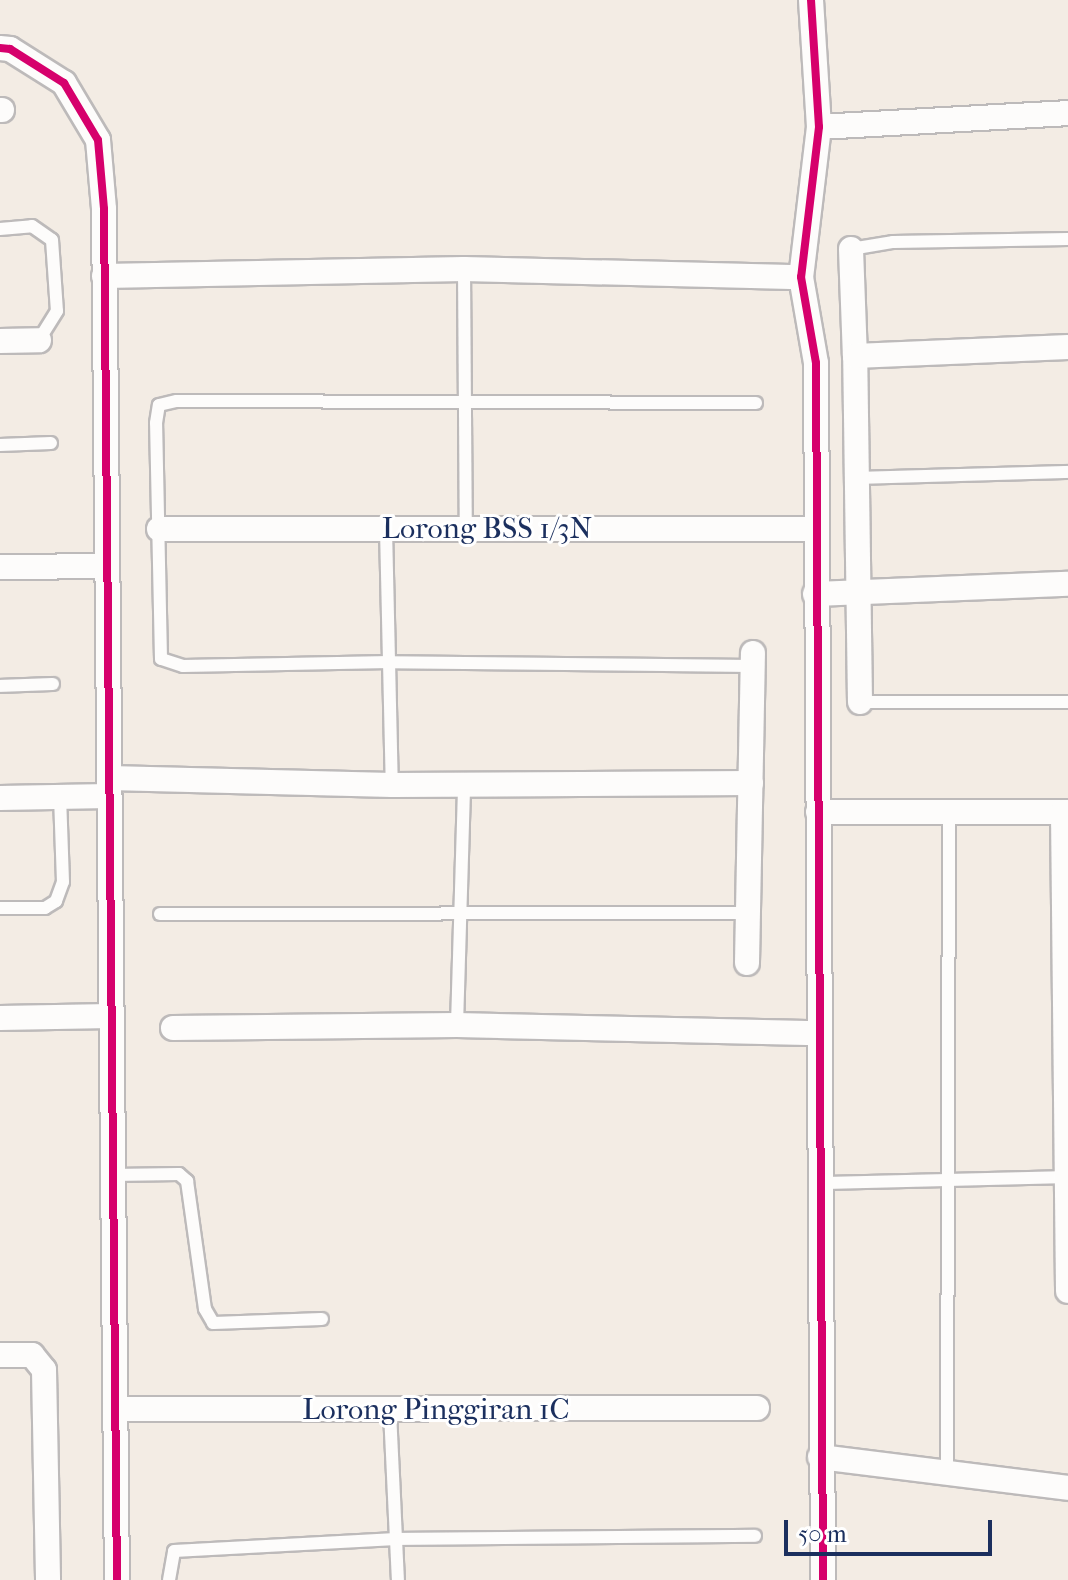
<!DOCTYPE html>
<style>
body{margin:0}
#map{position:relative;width:1068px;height:1580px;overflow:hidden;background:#f3ece4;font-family:"IM FELL French Canon",serif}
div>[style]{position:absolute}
.roads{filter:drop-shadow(2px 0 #bdbaba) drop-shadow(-2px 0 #bdbaba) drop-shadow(0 2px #bdbaba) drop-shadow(0 -2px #bdbaba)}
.lane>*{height:12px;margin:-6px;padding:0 6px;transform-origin:6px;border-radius:6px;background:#fdfcfb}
.street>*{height:24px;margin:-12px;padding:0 12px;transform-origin:12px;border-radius:12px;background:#fdfcfb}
.cycleway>*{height:8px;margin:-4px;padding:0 4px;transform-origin:4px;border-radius:4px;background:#d6006c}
span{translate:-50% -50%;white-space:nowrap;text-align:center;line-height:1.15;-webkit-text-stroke:6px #fff;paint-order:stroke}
.street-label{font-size:30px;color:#1b2f5e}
.scale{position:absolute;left:784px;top:1520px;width:208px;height:36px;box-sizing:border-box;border:4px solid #1b2f5e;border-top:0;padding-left:10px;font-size:24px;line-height:28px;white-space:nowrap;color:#1b2f5e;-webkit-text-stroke:6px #fff;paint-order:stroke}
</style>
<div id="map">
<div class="roads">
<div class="lane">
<i style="left:0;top:229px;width:32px;rotate:-5deg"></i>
<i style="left:32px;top:226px;width:24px;rotate:35deg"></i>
<i style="left:52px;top:240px;width:71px;rotate:86deg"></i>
<i style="left:57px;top:311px;width:34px;rotate:122deg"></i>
<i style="left:851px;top:249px;width:43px;rotate:-9.5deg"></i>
<i style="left:893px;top:242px;width:175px;rotate:-1deg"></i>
<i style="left:464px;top:269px;width:258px;rotate:89.6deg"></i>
<i style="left:0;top:445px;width:51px;rotate:-2.2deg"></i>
<i style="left:853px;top:478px;width:215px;rotate:-1.6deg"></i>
<i style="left:386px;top:529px;width:256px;rotate:88.7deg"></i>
<i style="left:752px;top:666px;width:362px;rotate:-179.4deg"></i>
<i style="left:390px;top:662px;width:207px;rotate:178.9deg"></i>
<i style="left:183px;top:666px;width:23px;rotate:-162deg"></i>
<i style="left:161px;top:659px;width:236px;rotate:-91.2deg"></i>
<i style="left:156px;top:423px;width:18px;rotate:-81deg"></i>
<i style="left:159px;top:405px;width:18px;rotate:-13deg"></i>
<i style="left:177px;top:401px;width:579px;rotate:0.2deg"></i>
<i style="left:0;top:686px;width:53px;rotate:-2.2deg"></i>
<i style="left:860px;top:702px;width:208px"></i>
<i style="left:0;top:908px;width:45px"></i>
<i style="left:45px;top:908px;width:13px;rotate:-32deg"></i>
<i style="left:56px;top:901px;width:20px;rotate:-70deg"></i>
<i style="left:63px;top:882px;width:85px;rotate:-92deg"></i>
<i style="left:160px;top:914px;width:586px;rotate:-0.1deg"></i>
<i style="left:457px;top:1025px;width:241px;rotate:-88.3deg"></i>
<i style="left:113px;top:1175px;width:66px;rotate:-0.9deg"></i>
<i style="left:179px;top:1174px;width:11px;rotate:41deg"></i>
<i style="left:187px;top:1181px;width:129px;rotate:82deg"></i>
<i style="left:205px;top:1309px;width:16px;rotate:60deg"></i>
<i style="left:213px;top:1323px;width:109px;rotate:-2.1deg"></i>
<i style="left:821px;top:1183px;width:242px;rotate:-1.4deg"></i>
<i style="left:390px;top:1412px;width:168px;rotate:87.3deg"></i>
<i style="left:947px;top:1472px;width:659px;rotate:-89.83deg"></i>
<i style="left:169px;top:1580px;width:29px;rotate:-80deg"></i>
<i style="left:174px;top:1551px;width:222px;rotate:-3.1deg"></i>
<i style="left:396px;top:1539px;width:359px;rotate:-0.5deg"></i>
</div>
<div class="street">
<i style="left:811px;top:0;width:127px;rotate:86.4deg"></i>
<i style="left:819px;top:127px;width:151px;rotate:96.8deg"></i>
<i style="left:801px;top:277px;width:87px;rotate:80.1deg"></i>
<i style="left:816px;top:363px;width:1217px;rotate:89.67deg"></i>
<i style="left:0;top:48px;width:10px;rotate:6deg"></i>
<i style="left:10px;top:49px;width:64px;rotate:32.2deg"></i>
<i style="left:64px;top:83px;width:66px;rotate:59.2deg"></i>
<i style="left:98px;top:140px;width:69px;rotate:85deg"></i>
<i style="left:104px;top:209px;width:1371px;rotate:89.46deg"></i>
<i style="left:0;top:110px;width:2px"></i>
<i style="left:819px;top:127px;width:249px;rotate:-3.2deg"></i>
<i style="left:851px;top:249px;width:107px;rotate:87.9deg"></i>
<i style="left:104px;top:276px;width:360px;rotate:-1.1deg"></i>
<i style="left:464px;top:269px;width:337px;rotate:1.4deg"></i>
<i style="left:0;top:341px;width:39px;rotate:-1deg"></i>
<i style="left:159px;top:529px;width:655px"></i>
<i style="left:0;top:567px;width:107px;rotate:-0.5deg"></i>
<i style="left:815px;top:594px;width:253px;rotate:-2.3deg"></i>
<i style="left:860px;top:702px;width:346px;rotate:-90.8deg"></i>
<i style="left:855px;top:356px;width:213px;rotate:-2.4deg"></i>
<i style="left:109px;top:778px;width:283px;rotate:1.4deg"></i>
<i style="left:392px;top:785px;width:359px;rotate:-0.3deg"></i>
<i style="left:0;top:798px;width:109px;rotate:-1.1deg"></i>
<i style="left:818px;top:812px;width:250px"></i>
<i style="left:1063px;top:812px;width:479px;rotate:89.4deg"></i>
<i style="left:747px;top:963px;width:310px;rotate:-88.9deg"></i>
<i style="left:0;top:1018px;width:111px;rotate:-1deg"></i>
<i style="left:173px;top:1028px;width:284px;rotate:-0.6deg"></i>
<i style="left:457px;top:1025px;width:361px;rotate:1.3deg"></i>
<i style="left:0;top:1355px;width:32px"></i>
<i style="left:32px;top:1355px;width:19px;rotate:51deg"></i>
<i style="left:44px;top:1370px;width:210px;rotate:88.9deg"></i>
<i style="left:115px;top:1409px;width:642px;rotate:-0.09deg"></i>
<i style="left:820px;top:1457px;width:250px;rotate:7.1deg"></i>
</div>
</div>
<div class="cycleway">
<i style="left:811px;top:0;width:127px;rotate:86.4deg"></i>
<i style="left:819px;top:127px;width:151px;rotate:96.8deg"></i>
<i style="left:801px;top:277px;width:87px;rotate:80.1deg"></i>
<i style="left:816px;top:363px;width:1217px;rotate:89.67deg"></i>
<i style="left:0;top:48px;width:10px;rotate:6deg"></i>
<i style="left:10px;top:49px;width:64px;rotate:32.2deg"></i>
<i style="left:64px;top:83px;width:66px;rotate:59.2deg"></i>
<i style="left:98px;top:140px;width:69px;rotate:85deg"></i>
<i style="left:104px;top:209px;width:1371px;rotate:89.46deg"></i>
</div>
<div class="street-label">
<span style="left:487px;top:529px">Lorong BSS 1/3N</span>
<span style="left:436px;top:1410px">Lorong Pinggiran 1C</span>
</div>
<div class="scale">50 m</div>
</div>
